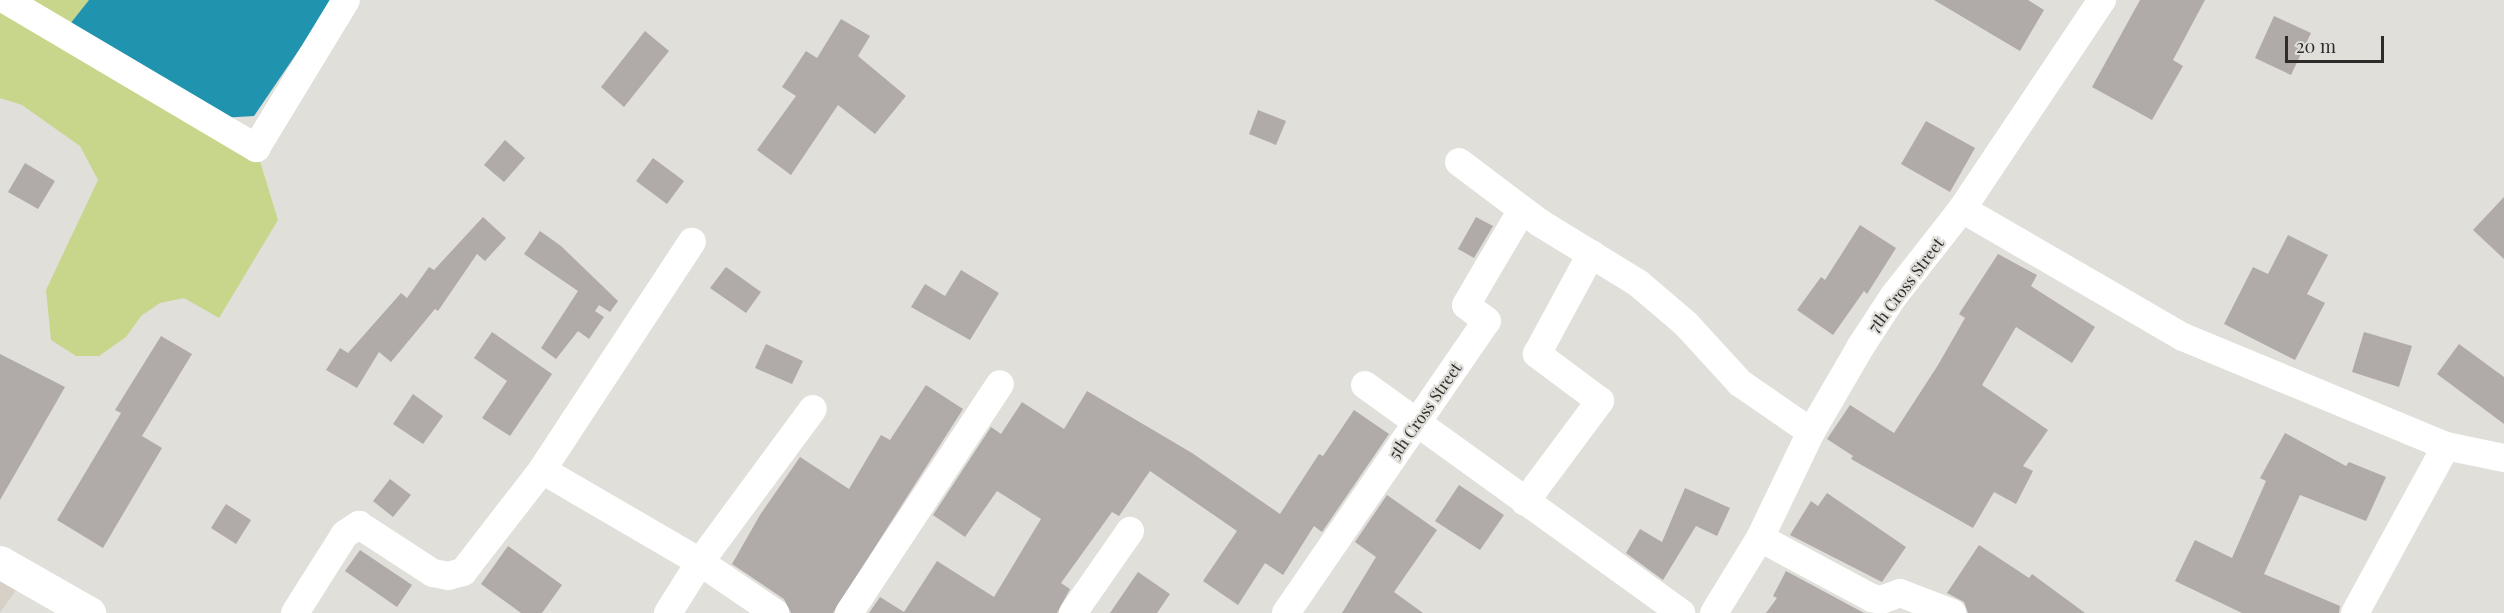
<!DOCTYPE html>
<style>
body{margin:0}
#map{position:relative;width:2504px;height:613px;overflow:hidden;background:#e1dfda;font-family:"Playfair Display",serif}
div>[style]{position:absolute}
.built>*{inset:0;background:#d7d0c6}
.green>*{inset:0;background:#c7d68a}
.water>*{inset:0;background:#2093af}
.building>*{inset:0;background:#b0aaa9}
.street>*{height:28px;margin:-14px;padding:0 14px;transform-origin:14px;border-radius:14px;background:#fff}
.secondary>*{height:33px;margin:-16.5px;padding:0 16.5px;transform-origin:16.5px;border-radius:16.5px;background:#fff}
span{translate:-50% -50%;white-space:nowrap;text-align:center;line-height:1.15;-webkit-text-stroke:4.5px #e1dfda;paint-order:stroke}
.street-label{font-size:16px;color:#2d2c2a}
.scale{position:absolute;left:2285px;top:36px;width:99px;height:27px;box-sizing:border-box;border:3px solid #2d2c2a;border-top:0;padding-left:8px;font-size:18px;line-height:21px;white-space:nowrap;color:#2d2c2a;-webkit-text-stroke:4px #e1dfda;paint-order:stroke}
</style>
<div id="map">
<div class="built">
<i style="clip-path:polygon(0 562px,25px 577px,0 613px)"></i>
</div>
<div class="green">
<i style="clip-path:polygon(0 0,89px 0,66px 29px,256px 148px,278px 220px,219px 318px,184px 298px,160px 303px,141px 316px,126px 337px,99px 356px,76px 356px,51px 340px,46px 290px,98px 180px,80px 146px,22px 105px,0 98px)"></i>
</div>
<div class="water">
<i style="clip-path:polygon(89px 0,333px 0,254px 116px,221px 118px,66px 29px)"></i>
</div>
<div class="building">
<i style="clip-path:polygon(1934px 0,2028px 0,2044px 10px,2020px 51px)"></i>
<i style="clip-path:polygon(2140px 0,2205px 0,2173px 60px,2183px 66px,2152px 120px,2092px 87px)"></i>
<i style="clip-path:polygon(2274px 16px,2311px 33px,2291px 75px,2255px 58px)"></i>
<i style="clip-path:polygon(841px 19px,870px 36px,858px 56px,906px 96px,875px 134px,838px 105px,791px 175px,757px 150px,796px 96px,782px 87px,806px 51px,817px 58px)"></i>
<i style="clip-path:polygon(645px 31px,669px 51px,624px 107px,601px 87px)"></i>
<i style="clip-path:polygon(1258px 110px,1286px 121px,1276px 145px,1249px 134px)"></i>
<i style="clip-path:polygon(1926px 121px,1975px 148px,1950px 192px,1901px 164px)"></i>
<i style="clip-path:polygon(505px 140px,525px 158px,504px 182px,484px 165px)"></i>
<i style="clip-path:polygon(653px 158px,684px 181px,667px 204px,636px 181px)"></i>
<i style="clip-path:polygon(25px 163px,55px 181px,38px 209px,8px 192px)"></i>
<i style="clip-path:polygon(2504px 197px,2504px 259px,2473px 230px)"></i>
<i style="clip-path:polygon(483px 217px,506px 238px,485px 261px,477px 254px,438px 311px,435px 309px,391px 362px,379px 352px,357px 388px,326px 370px,340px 348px,348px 353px,401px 293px,407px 298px,429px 267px,434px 270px)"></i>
<i style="clip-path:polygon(1476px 217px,1493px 226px,1474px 258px,1458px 249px)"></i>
<i style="clip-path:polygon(1860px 225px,1896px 248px,1867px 294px,1864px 291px,1833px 335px,1797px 310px,1821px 277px,1825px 280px)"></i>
<i style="clip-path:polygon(540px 231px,561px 246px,618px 301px,610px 312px,599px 305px,595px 311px,604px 317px,589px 339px,578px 331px,556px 359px,541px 348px,578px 291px,524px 254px)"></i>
<i style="clip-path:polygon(2288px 235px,2328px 255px,2307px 294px,2325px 303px,2295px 360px,2224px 324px,2253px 267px,2268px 274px)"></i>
<i style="clip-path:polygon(1998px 254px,2037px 275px,2031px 286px,2095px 327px,2072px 363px,2016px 327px,1982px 385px,2048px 430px,2023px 466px,2033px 471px,2016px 504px,1994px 492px,1973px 528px,1851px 459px,1853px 456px,1827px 439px,1850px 405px,1894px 433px,1938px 365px,1965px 318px,1959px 314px)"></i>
<i style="clip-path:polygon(726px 267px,761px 292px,746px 313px,710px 288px)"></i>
<i style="clip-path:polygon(961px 270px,999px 293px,970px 340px,911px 307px,925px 284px,945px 296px)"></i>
<i style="clip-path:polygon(492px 332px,552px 374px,510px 436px,482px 418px,507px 381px,474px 358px)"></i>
<i style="clip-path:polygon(2364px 332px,2412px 346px,2399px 387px,2352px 372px)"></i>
<i style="clip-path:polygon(161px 336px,192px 354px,142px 436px,162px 448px,103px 548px,57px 520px,121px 413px,115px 410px)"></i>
<i style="clip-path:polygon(766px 344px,803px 361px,792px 384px,755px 368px)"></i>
<i style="clip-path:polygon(2459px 344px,2504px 377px,2504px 424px,2437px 374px)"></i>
<i style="clip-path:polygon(0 354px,65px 387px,0 500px)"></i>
<i style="clip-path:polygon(926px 385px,963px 409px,833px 613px,791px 613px,784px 599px,732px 564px,760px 515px,800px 457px,849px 489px,881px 435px,890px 440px)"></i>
<i style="clip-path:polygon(1087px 391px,1192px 453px,1280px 514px,1319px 454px,1323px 456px,1354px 410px,1389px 434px,1322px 532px,1314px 526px,1283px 575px,1265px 563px,1238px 605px,1203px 581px,1237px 531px,1150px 471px,1119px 516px,1112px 512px,1061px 583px,1070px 589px,1057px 613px,869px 613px,880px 597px,904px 612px,937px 561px,994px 597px,1041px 519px,997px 491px,965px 537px,933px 515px,991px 427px,1001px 434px,1022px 402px,1064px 429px)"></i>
<i style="clip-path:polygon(413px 394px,443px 416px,423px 444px,393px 424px)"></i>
<i style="clip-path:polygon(2285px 433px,2346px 466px,2349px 462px,2386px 477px,2366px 521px,2300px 495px,2264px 574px,2340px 606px,2339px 613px,2242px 613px,2175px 581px,2195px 540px,2232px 558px,2266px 481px,2260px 478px)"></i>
<i style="clip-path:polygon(390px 479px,411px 495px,393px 517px,373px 501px)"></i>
<i style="clip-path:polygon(1459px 485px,1504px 515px,1480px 550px,1435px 521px)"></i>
<i style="clip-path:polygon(1685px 488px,1730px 508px,1717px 536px,1696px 526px,1663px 580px,1626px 553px,1640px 529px,1662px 542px)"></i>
<i style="clip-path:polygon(1827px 493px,1906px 547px,1882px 582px,1790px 535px,1811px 501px,1818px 506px)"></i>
<i style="clip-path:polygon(1387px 495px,1437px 530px,1394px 592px,1423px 613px,1342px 613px,1376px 557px,1355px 542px)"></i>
<i style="clip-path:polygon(226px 504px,251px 520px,236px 544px,211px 528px)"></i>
<i style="clip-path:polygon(1979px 545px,2029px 578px,2032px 574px,2085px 613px,1968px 613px,1964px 602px,1947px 593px)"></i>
<i style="clip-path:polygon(508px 546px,562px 585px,542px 613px,521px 613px,481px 584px)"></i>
<i style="clip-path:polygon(360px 550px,412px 585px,397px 607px,345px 571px)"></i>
<i style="clip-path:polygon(1786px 571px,1864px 613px,1865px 613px,1766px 613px,1777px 598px,1773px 596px)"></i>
<i style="clip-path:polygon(1138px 572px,1170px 594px,1157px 613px,1110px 613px)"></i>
</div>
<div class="street">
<i style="left:6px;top:0;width:291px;rotate:30.6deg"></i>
<i style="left:256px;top:148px;width:173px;rotate:-58.7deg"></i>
<i style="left:1459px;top:162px;width:101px;rotate:37deg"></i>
<i style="left:1540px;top:223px;width:115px;rotate:31.5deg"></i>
<i style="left:1638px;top:283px;width:63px;rotate:40.5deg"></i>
<i style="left:1686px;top:324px;width:80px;rotate:47.5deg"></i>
<i style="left:1740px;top:383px;width:86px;rotate:34.6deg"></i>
<i style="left:1962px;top:209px;width:255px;rotate:30.1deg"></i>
<i style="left:2183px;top:337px;width:285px;rotate:22.5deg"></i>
<i style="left:2446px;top:446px;width:59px;rotate:11.7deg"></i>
<i style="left:1365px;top:385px;width:390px;rotate:35.8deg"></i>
<i style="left:542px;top:470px;width:183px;rotate:30.2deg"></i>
<i style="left:700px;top:562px;width:91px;rotate:34.2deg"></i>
<i style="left:1525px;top:502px;width:126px;rotate:-53.4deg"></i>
<i style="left:1600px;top:401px;width:79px;rotate:-143.3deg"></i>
<i style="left:1537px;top:354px;width:114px;rotate:-61.6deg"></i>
<i style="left:1760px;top:538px;width:127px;rotate:28.2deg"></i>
<i style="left:1872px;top:598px;width:9px;rotate:13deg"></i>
<i style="left:1881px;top:600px;width:20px;rotate:-20deg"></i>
<i style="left:1900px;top:593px;width:56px;rotate:21deg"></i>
<i style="left:295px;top:613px;width:93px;rotate:-57.7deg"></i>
<i style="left:345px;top:534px;width:17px;rotate:-33deg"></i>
<i style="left:359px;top:525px;width:88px;rotate:33deg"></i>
<i style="left:433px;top:573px;width:15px;rotate:11deg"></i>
<i style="left:448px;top:576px;width:16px;rotate:-15deg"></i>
<i style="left:463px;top:572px;width:129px;rotate:-52.2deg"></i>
<i style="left:542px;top:470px;width:273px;rotate:-56.7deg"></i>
<i style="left:668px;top:613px;width:60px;rotate:-57.9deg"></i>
<i style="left:700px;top:562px;width:190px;rotate:-53.6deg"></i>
<i style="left:849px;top:613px;width:274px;rotate:-56.6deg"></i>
<i style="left:1073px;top:613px;width:100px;rotate:-55.2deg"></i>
<i style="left:1286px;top:613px;width:354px;rotate:-55.5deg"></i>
<i style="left:1487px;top:321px;width:26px;rotate:-143deg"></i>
<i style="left:1466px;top:305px;width:110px;rotate:-59.5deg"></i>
<i style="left:1714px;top:613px;width:88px;rotate:-58.5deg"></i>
<i style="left:1760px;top:538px;width:118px;rotate:-64.3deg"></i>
<i style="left:1811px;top:432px;width:99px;rotate:-59.8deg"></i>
<i style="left:1861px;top:346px;width:59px;rotate:-56.9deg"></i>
<i style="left:1893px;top:297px;width:112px;rotate:-51.9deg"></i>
<i style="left:1962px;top:209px;width:252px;rotate:-56.2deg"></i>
<i style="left:2355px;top:613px;width:190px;rotate:-61.4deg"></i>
</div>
<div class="secondary">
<i style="left:0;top:562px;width:103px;rotate:29.8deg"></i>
</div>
<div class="street-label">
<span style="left:1906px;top:285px;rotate:-53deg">7th Cross Street</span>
<span style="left:1425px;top:411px;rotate:-55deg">5th Cross Street</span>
</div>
<div class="scale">20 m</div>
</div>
